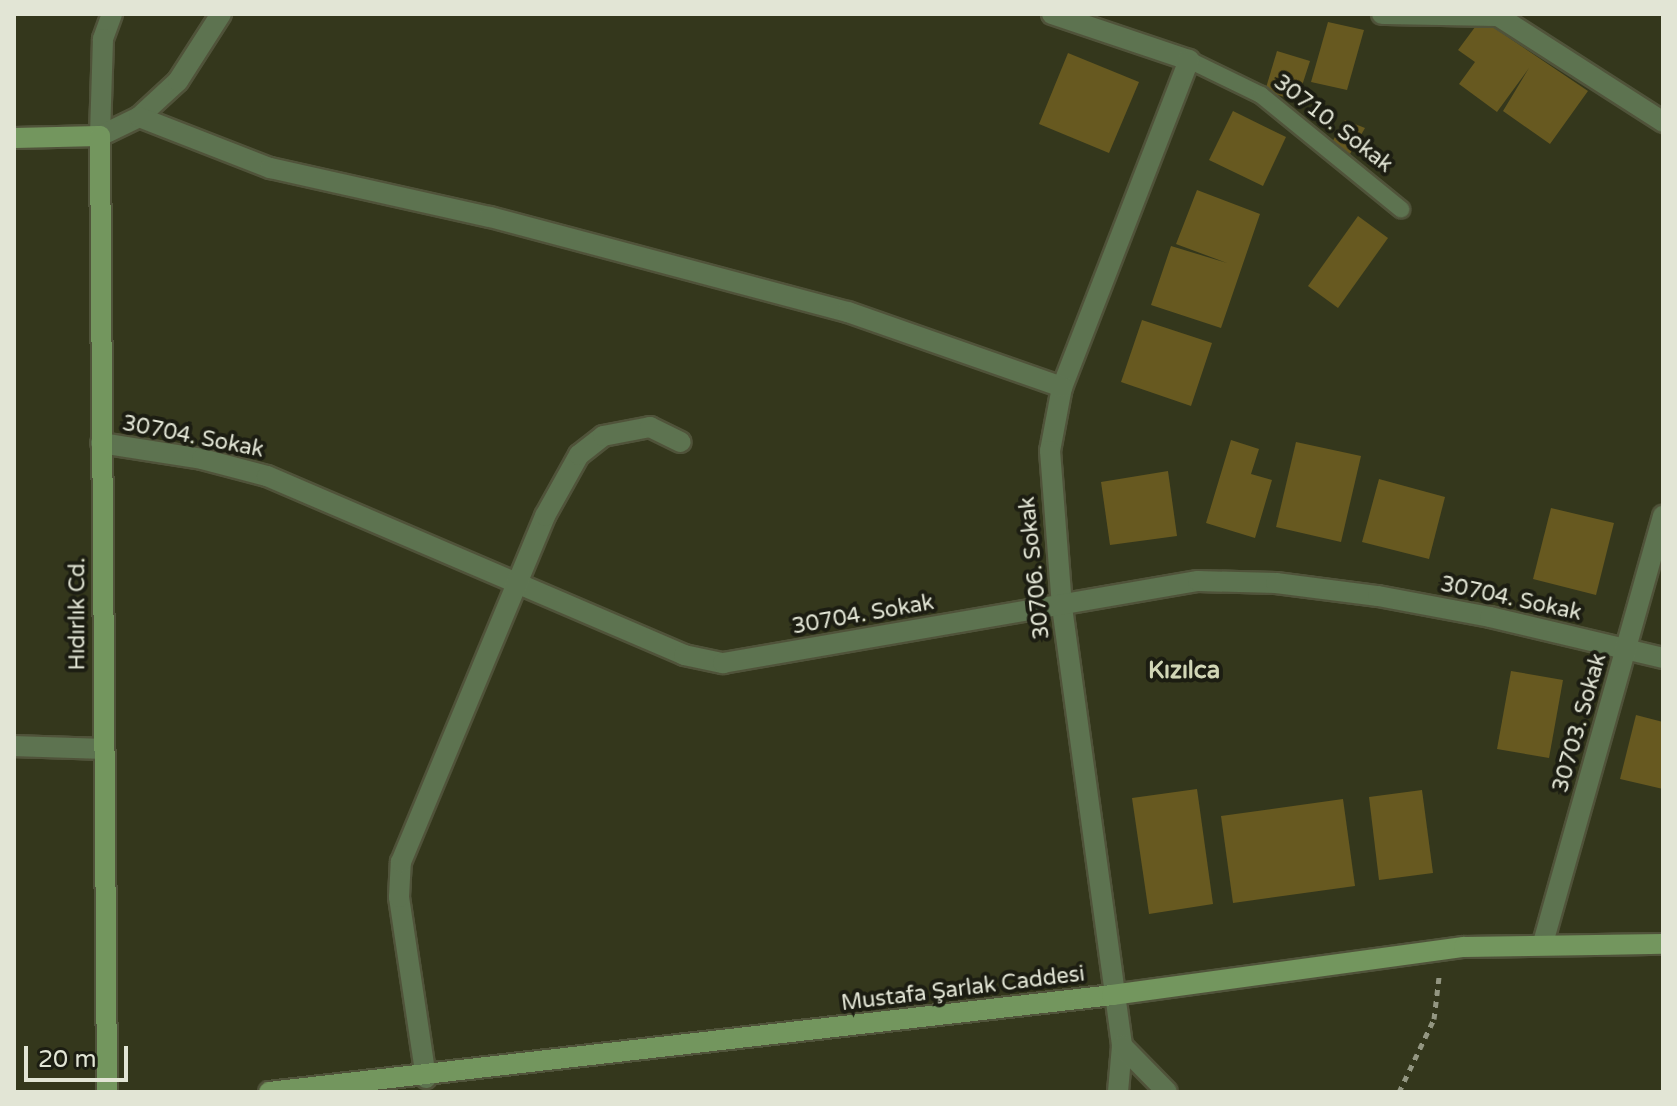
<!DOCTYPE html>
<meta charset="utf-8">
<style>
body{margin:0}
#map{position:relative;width:1677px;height:1106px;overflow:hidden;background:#34371c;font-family:"Varela Round",sans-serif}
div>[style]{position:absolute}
.building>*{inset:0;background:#675920}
.path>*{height:5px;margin-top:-2.5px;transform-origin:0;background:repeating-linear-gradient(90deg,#939681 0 6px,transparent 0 12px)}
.roads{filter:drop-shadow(2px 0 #50533a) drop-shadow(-2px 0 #50533a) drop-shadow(0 2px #50533a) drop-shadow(0 -2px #50533a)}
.lane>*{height:16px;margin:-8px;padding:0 8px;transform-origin:8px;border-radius:8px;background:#5d7350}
.street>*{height:20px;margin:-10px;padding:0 10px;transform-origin:10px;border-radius:10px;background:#5d7350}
.secondary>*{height:20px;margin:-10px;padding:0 10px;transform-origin:10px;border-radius:10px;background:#73965e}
span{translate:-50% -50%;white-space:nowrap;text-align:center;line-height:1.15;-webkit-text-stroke:8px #1c1d12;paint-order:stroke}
.street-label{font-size:22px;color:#e2e5d5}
.neighbourhood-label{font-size:24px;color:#d1d6b6;font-weight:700}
.frame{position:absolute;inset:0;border:16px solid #e2e5d5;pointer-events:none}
.scale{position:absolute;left:24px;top:1046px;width:104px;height:36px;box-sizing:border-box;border:4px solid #e2e5d5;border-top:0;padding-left:10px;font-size:24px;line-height:28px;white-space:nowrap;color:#e2e5d5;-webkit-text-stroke:6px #1c1d12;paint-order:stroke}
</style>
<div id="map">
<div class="building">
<i style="clip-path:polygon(1481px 19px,1588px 91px,1550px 144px,1503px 111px,1529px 68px,1497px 112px,1459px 84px,1475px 62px,1458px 50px)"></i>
<i style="clip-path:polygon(1328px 22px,1364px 30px,1347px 90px,1311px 82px)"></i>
<i style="clip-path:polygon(1277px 51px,1310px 61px,1297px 101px,1265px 91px)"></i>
<i style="clip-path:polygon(1068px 53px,1139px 82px,1109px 153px,1039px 124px)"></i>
<i style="clip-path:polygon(1233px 111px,1286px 137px,1263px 186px,1209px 160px)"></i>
<i style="clip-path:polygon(1345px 120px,1365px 128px,1350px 154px,1331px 144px)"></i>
<i style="clip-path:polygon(1197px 190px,1260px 214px,1221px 328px,1151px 305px,1171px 246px,1227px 263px,1176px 244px)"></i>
<i style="clip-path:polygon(1358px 216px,1388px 238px,1338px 308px,1308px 286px)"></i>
<i style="clip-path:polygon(1142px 320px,1212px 343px,1191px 406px,1121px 382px)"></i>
<i style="clip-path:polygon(1231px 440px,1259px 449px,1251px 474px,1272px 480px,1255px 538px,1206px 523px)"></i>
<i style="clip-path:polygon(1296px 442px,1361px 456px,1341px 542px,1276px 527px)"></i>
<i style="clip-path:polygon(1168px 471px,1177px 536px,1110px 545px,1101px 482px)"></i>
<i style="clip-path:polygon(1379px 479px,1445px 497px,1429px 559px,1362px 542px)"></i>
<i style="clip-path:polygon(1551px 508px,1614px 523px,1596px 595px,1533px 579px)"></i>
<i style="clip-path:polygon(1511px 671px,1563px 680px,1549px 758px,1497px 749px)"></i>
<i style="clip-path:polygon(1636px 715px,1663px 722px,1663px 789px,1620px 779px)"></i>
<i style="clip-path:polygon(1197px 789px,1213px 904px,1149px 914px,1132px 798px)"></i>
<i style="clip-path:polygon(1422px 790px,1433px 873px,1379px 880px,1369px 797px)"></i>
<i style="clip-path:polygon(1343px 799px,1355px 886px,1233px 903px,1221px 816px)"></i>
</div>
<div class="path">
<i style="left:1399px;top:1092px;width:81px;rotate:-64.4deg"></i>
<i style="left:1434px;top:1019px;width:42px;rotate:-83.2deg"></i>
</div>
<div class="roads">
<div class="lane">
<i style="left:1189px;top:60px;width:80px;rotate:25.9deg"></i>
<i style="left:1261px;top:95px;width:181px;rotate:39.2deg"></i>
</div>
<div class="street">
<i style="left:112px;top:14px;width:27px;rotate:110deg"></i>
<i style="left:103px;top:39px;width:97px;rotate:91.8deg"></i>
<i style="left:100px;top:136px;width:43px;rotate:-26deg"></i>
<i style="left:139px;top:117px;width:53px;rotate:-42.7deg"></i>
<i style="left:178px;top:81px;width:80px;rotate:-57.3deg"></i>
<i style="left:1052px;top:14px;width:145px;rotate:18.6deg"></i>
<i style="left:1189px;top:60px;width:351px;rotate:111.2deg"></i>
<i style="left:1062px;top:387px;width:65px;rotate:100.6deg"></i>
<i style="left:1050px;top:451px;width:156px;rotate:85.6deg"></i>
<i style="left:1062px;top:607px;width:443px;rotate:82.2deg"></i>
<i style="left:1122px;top:1046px;width:46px;rotate:95deg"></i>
<i style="left:1382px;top:14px;width:118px;rotate:1deg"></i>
<i style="left:1495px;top:14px;width:200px;rotate:32.7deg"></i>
<i style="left:139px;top:117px;width:141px;rotate:21.3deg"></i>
<i style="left:270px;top:168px;width:225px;rotate:12.6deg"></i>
<i style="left:490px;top:217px;width:370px;rotate:14.9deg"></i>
<i style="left:848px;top:312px;width:227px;rotate:19.3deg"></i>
<i style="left:101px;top:443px;width:102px;rotate:9deg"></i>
<i style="left:202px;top:459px;width:67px;rotate:14.7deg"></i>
<i style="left:267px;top:476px;width:454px;rotate:23.2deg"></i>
<i style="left:684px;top:655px;width:40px;rotate:12deg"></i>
<i style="left:723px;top:663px;width:482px;rotate:-9.8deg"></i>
<i style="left:1198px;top:581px;width:78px;rotate:1.5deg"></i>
<i style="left:1276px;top:583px;width:103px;rotate:7.3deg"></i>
<i style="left:1378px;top:596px;width:114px;rotate:10.6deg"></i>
<i style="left:1490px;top:617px;width:178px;rotate:13.3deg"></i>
<i style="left:14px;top:746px;width:89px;rotate:1.9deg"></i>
<i style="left:1543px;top:943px;width:444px;rotate:-74.3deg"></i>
<i style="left:1122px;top:1046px;width:64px;rotate:45.6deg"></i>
<i style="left:426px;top:1078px;width:183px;rotate:-98.5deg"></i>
<i style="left:399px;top:897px;width:35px;rotate:-87deg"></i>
<i style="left:401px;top:862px;width:375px;rotate:-67.4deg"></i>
<i style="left:545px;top:516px;width:70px;rotate:-60.9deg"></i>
<i style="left:579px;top:455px;width:31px;rotate:-38deg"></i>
<i style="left:603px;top:436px;width:48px;rotate:-10.8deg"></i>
<i style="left:650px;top:427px;width:34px;rotate:26deg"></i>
</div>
<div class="secondary">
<i style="left:14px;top:138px;width:86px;rotate:-1.3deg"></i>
<i style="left:100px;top:136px;width:956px;rotate:89.58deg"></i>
<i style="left:269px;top:1092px;width:849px;rotate:-6.56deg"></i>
<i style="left:1112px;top:995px;width:355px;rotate:-7.8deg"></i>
<i style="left:1464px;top:947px;width:199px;rotate:-0.9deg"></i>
</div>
</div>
<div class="street-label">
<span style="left:1333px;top:124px;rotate:38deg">30710. Sokak</span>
<span style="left:193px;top:437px;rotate:11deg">30704. Sokak</span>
<span style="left:1035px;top:568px;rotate:-96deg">30706. Sokak</span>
<span style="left:1511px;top:599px;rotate:12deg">30704. Sokak</span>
<span style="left:78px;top:614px;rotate:-90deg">Hıdırlık Cd.</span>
<span style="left:863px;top:615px;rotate:-10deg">30704. Sokak</span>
<span style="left:1580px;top:723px;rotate:-74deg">30703. Sokak</span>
<span style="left:963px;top:989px;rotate:-7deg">Mustafa Şarlak Caddesi</span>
</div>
<div class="neighbourhood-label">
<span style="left:1184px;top:671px">Kızılca</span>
</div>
<div class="frame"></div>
<div class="scale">20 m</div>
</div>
